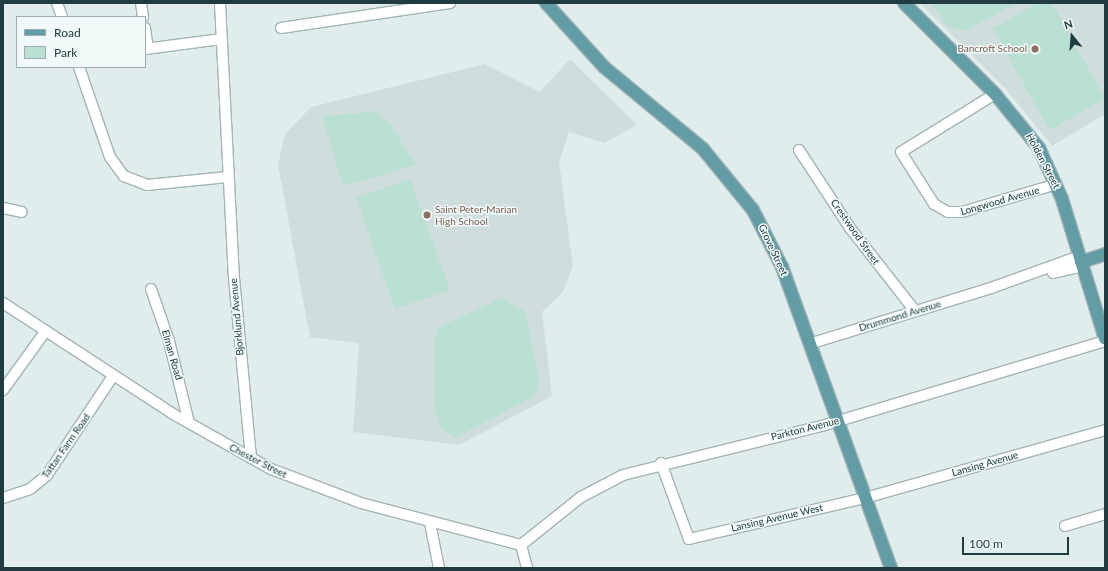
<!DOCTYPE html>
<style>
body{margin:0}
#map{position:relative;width:1108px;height:571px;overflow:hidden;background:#e1eded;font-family:Lato,sans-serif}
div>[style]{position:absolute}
.built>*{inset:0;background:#cfdddc}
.green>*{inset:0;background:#b9e0d3}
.roads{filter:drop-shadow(1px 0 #a3b4b6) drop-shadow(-1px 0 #a3b4b6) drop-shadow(0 1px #a3b4b6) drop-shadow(0 -1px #a3b4b6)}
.minor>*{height:10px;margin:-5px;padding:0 5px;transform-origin:5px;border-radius:5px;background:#fff}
.major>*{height:12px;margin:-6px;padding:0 6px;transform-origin:6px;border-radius:6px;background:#629da6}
.dots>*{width:11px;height:11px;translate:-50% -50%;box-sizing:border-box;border:2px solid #f2f9f9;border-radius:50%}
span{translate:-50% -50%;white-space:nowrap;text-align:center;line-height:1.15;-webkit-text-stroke:3px #f2f9f9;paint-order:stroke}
.education-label{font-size:10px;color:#785e54}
.right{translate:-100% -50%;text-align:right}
.left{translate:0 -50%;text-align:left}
.street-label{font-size:10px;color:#203c40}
.frame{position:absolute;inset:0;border:4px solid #203c40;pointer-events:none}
.legend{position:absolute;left:16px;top:16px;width:130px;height:52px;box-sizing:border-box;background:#f2f9f9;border:1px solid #9eadaf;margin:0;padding:5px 7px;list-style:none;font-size:12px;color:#203c40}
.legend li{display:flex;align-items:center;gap:8px;height:20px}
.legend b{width:20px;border:1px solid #9eadaf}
.north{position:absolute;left:1052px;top:16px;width:40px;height:40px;-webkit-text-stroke:3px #f2f9f9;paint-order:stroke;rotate:343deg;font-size:11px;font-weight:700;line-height:16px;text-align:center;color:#203c40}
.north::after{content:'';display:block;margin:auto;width:14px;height:18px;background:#203c40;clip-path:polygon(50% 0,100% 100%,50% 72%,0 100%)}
.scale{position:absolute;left:962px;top:537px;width:107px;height:18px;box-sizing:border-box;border:2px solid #203c40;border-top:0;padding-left:5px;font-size:12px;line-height:14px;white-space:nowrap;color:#203c40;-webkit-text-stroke:3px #f2f9f9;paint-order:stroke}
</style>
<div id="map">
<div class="built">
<i style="clip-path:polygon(920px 3px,1105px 3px,1105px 114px,1052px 146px,1005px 88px)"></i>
<i style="clip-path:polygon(570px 59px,637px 125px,604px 143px,569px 132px,559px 162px,573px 266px,563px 292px,542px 312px,552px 396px,459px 445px,353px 432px,359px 343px,310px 337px,278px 165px,285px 134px,311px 107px,485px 64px,540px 92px)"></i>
</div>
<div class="green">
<i style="clip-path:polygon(931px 3px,1017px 3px,965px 31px,947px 25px)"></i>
<i style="clip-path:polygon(1038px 3px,1052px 3px,1105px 99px,1049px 130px,993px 28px)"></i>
<i style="clip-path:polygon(375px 111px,388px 121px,416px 165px,347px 185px,342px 182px,322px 117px)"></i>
<i style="clip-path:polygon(410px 179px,450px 290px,395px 309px,356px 198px)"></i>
<i style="clip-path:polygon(502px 298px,525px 312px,539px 382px,534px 396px,455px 438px,441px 428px,435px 412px,435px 338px,439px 327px)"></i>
</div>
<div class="roads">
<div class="minor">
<i style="left:57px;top:3px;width:15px;rotate:70deg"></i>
<i style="left:141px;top:3px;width:14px;rotate:82deg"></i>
<i style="left:220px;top:3px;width:275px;rotate:87.1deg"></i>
<i style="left:234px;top:278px;width:181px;rotate:84.6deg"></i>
<i style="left:145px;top:28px;width:21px;rotate:82deg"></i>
<i style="left:281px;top:28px;width:171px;rotate:-8.4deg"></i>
<i style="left:145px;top:49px;width:77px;rotate:-7.5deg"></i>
<i style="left:79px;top:67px;width:95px;rotate:71deg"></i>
<i style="left:110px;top:157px;width:24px;rotate:54deg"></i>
<i style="left:124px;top:176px;width:25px;rotate:21deg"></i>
<i style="left:147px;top:185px;width:81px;rotate:-5.6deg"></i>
<i style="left:995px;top:94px;width:110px;rotate:148.3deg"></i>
<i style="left:901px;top:152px;width:62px;rotate:57.6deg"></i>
<i style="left:934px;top:204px;width:16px;rotate:30deg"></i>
<i style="left:948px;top:212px;width:14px"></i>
<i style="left:962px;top:212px;width:99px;rotate:-16.4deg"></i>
<i style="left:799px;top:150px;width:93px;rotate:56.8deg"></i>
<i style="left:850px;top:228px;width:105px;rotate:51.9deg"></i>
<i style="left:3px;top:208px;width:19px;rotate:12deg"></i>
<i style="left:1053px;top:273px;width:31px;rotate:-13deg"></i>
<i style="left:151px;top:289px;width:55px;rotate:70.9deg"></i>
<i style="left:169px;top:341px;width:84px;rotate:76.3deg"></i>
<i style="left:3px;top:303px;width:203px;rotate:33.1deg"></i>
<i style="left:173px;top:414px;width:112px;rotate:29.3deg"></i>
<i style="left:271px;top:469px;width:96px;rotate:20.7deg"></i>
<i style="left:361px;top:503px;width:165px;rotate:14.7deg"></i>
<i style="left:809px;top:344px;width:190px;rotate:-17.1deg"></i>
<i style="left:991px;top:288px;width:95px;rotate:-19.8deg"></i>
<i style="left:3px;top:390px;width:72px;rotate:-54.1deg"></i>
<i style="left:661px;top:463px;width:81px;rotate:69.8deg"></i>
<i style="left:689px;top:539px;width:181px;rotate:-13.1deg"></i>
<i style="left:865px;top:498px;width:249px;rotate:-15.8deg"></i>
<i style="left:3px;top:498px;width:28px;rotate:-18deg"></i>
<i style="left:30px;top:489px;width:22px;rotate:-39deg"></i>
<i style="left:47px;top:475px;width:119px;rotate:-56.3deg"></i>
<i style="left:430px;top:523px;width:46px;rotate:78.7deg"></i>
<i style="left:1065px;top:526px;width:42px;rotate:-16.7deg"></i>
<i style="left:521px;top:545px;width:77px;rotate:-38.7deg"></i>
<i style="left:581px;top:497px;width:47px;rotate:-27.6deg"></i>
<i style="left:623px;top:475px;width:208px;rotate:-13.9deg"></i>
<i style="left:825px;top:425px;width:292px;rotate:-16.7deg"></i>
<i style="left:521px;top:545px;width:24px;rotate:75deg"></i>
</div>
<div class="major">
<i style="left:546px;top:3px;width:86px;rotate:47.8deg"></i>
<i style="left:604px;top:67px;width:129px;rotate:39.6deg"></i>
<i style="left:703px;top:149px;width:79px;rotate:50.7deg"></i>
<i style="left:753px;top:210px;width:64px;rotate:63deg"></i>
<i style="left:782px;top:267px;width:320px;rotate:70.1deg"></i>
<i style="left:904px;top:3px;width:129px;rotate:45deg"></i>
<i style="left:995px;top:94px;width:70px;rotate:50.8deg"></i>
<i style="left:1039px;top:148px;width:56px;rotate:65.7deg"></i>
<i style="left:1062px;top:199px;width:146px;rotate:72.9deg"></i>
<i style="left:1081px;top:262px;width:25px;rotate:-18deg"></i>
</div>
</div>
<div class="dots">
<i style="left:1035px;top:49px;background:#8d6e63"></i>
<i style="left:427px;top:215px;background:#8d6e63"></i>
</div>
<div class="education-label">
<span class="right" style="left:1027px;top:49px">Bancroft School</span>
<span class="left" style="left:435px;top:215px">Saint Peter-Marian<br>High School</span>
</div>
<div class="street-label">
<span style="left:1043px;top:161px;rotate:62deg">Holden Street</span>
<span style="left:1000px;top:201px;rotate:-16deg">Longwood Avenue</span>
<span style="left:855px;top:232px;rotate:55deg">Crestwood Street</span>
<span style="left:773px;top:250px;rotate:65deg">Grove Street</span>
<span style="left:900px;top:316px;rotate:-17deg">Drummond Avenue</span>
<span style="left:237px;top:317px;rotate:-95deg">Bjorklund Avenue</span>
<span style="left:172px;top:355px;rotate:74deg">Elman Road</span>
<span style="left:805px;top:429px;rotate:-14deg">Parkton Avenue</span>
<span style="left:66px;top:446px;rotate:-55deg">Tattan Farm Road</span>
<span style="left:258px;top:461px;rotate:27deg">Chester Street</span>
<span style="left:985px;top:464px;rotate:-16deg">Lansing Avenue</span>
<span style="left:777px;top:518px;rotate:-13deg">Lansing Avenue West</span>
</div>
<div class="frame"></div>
<ul class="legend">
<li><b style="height:5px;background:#629da6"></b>Road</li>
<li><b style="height:11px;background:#b9e0d3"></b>Park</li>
</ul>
<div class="north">N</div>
<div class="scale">100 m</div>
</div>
